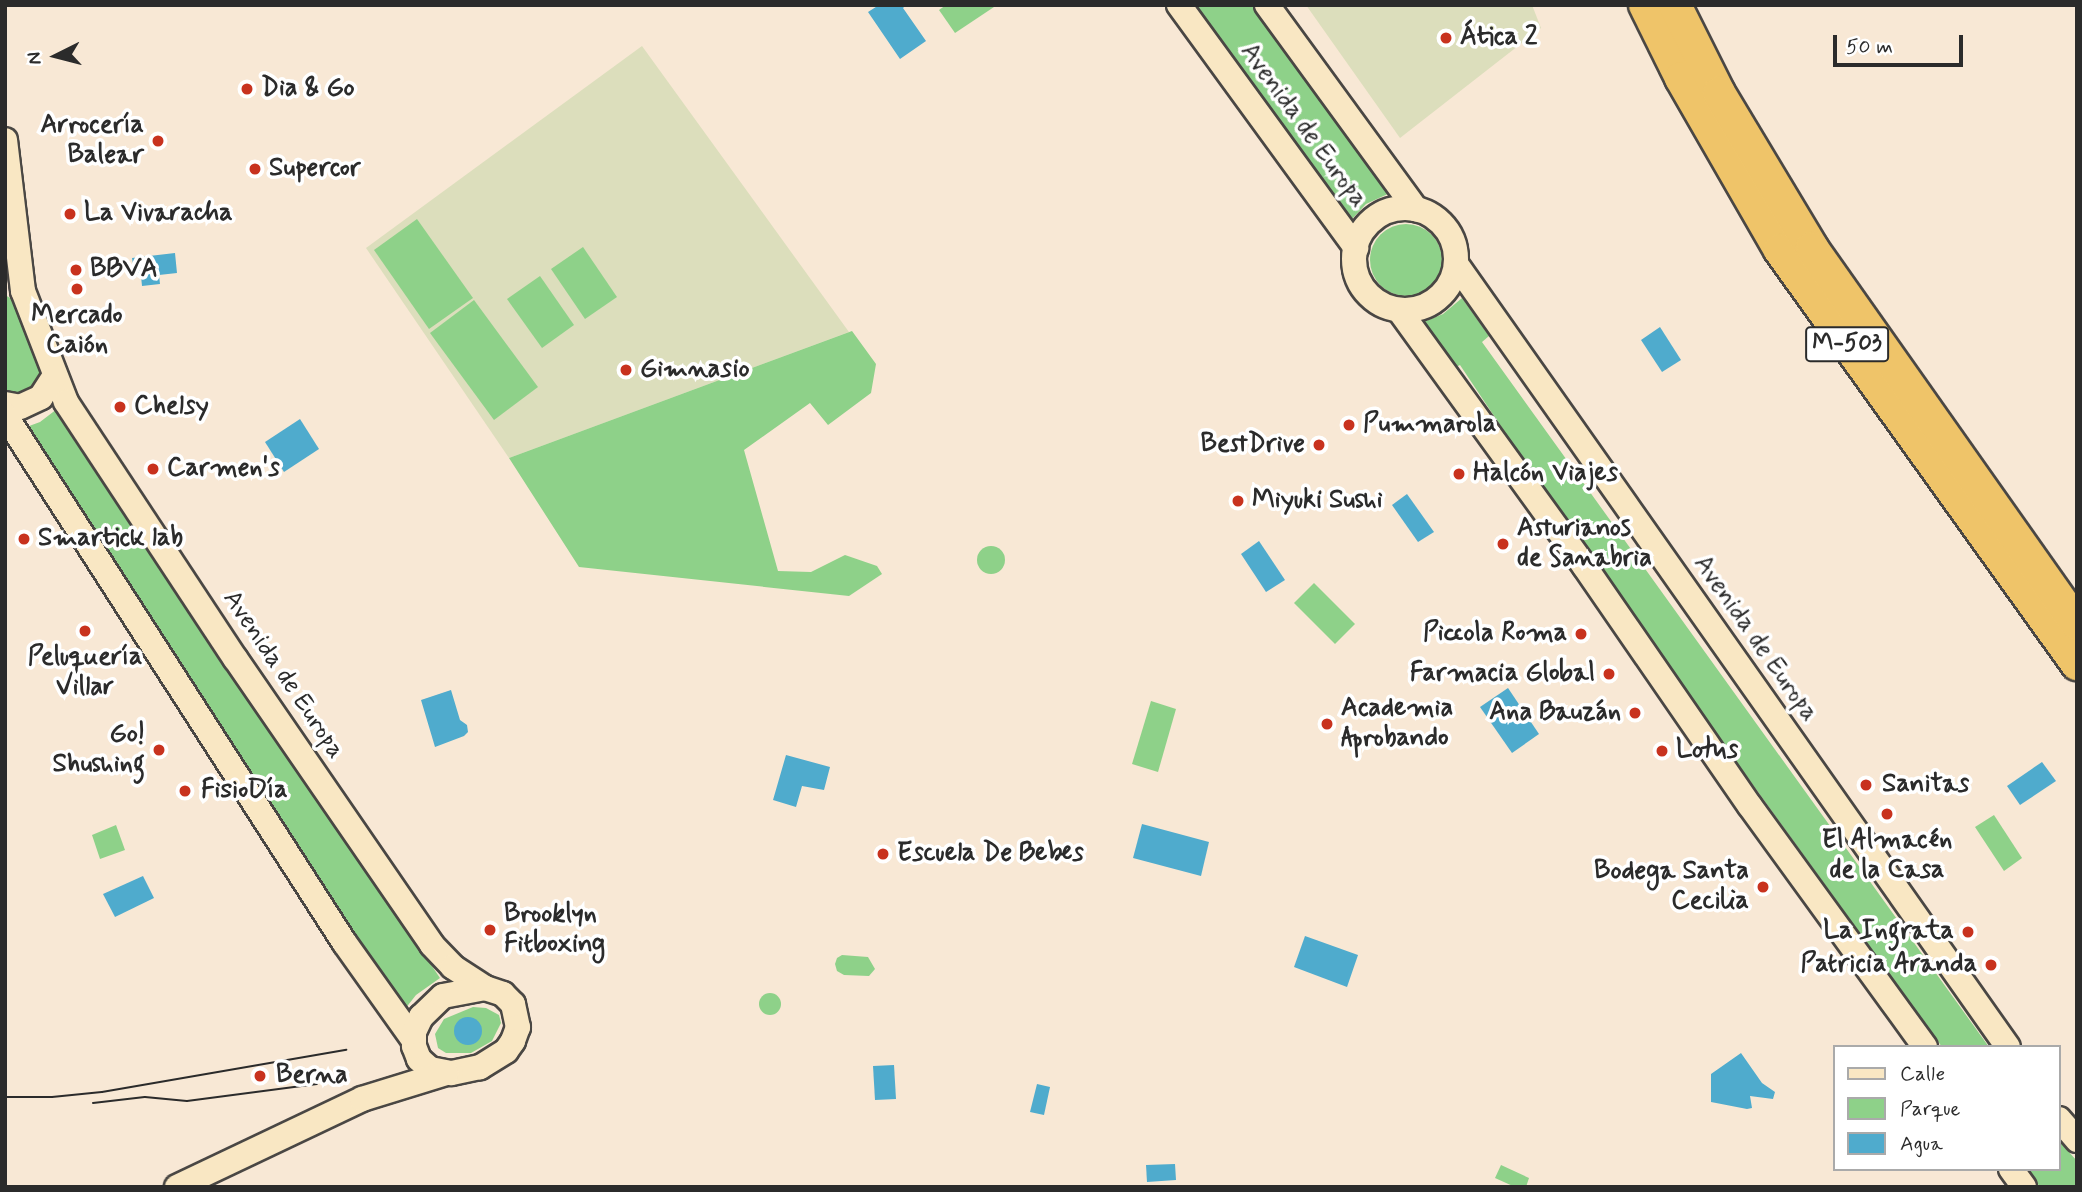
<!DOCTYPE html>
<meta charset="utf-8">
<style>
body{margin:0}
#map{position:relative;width:2082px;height:1192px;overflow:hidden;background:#f8e8d5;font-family:Mynerve,sans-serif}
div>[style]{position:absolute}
.built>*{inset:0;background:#dcdebc}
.green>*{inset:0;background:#8ed189}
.round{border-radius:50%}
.water>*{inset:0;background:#4fabcd}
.roads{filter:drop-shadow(2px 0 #4a4744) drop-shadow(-2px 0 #4a4744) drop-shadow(0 2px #4a4744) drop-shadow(0 -2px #4a4744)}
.secondary>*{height:24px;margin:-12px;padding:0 12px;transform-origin:12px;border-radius:12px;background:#f9e7c3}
.secondary>.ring{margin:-12px;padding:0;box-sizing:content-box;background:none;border:24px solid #f9e7c3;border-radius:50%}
.highway>*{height:32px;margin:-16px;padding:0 16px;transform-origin:16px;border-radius:16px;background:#efc469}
.tram>*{height:2px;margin:-1px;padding:0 1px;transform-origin:1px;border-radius:1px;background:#2b2b2b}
.dots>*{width:19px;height:19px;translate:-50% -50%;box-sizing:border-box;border:4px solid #fff;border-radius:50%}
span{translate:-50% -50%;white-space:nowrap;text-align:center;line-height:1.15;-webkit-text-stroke:7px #fff;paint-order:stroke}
.shield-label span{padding:2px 5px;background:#fff;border:2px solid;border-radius:5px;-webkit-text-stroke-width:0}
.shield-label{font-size:24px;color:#2b2b2b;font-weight:700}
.poi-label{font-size:26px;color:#2b2b2b;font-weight:700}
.left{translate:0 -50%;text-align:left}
.right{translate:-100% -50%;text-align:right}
.street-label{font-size:26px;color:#2b2b2b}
.frame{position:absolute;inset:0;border:7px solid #2b2b2b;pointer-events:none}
.legend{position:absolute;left:1833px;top:1045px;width:228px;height:126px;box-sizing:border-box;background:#fff;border:2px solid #aaa;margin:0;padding:9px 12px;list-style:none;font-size:21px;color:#2b2b2b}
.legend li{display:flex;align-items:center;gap:14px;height:35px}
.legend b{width:35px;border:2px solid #aaa}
.north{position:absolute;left:21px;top:21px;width:70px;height:70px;-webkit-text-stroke:5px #fff;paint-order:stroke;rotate:264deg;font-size:19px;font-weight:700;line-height:28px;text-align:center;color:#2b2b2b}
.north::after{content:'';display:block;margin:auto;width:24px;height:32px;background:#2b2b2b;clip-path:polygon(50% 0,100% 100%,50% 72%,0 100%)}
.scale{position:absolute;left:1833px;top:35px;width:130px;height:32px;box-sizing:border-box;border:4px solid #2b2b2b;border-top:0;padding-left:9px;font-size:21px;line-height:24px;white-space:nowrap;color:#2b2b2b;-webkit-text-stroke:5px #fff;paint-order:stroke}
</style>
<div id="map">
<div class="built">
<i style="clip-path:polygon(1306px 5px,1532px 5px,1541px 28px,1400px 138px)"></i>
<i style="clip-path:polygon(642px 46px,849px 332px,509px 458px,366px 248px)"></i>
</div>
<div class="green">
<i style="clip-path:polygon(946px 5px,997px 5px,955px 33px,939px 10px)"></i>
<i style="clip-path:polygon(1193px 5px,1254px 5px,1390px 193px,1366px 204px,1352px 219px)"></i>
<i style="clip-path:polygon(417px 219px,473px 298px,429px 329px,374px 250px)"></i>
<i class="round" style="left:1370px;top:224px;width:72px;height:72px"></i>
<i style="clip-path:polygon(583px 247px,617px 297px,585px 319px,551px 269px)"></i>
<i style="clip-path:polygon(540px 276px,574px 325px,542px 348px,507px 299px)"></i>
<i style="clip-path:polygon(5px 295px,19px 303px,43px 372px,31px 395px,5px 392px)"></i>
<i style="clip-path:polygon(1462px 298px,1489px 336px,1482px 342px,1989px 1047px,1942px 1047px,1582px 548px,1460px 365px,1452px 369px,1421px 323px,1443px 314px)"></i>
<i style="clip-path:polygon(474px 300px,538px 387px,494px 420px,430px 333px)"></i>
<i style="clip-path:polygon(852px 331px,876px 364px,871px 393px,828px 425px,810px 403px,744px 450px,778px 571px,811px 572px,845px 555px,877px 566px,882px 574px,849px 596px,579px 567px,509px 458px)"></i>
<i style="clip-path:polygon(57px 409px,440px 978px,416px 995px,405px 1009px,21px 429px,40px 422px)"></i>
<i class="round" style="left:977px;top:546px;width:28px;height:28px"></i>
<i style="clip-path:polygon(1314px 583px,1355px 624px,1335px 644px,1294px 603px)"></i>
<i style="clip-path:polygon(1151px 701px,1176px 709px,1158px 772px,1132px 764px)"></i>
<i style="clip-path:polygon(1994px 815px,2022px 858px,2004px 871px,1975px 827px)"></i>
<i style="clip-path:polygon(116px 825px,125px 850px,100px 859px,92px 835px)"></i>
<i style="clip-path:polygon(842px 955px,868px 957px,875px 969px,869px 976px,844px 975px,837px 971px,835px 964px,837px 958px)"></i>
<i class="round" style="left:759px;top:993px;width:22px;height:22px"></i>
<i style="clip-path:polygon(473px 1007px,486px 1008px,499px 1015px,501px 1023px,492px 1041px,471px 1053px,446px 1053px,438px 1048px,435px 1034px,444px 1019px)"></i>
<i style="clip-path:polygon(2059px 1141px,2077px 1161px,2077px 1187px,2040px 1187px,2027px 1169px,2059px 1169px)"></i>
<i style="clip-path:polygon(1501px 1165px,1529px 1178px,1526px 1187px,1515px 1187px,1495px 1178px)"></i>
</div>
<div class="water">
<i style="clip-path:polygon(879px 5px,906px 5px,903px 8px,926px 41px,900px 59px,868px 12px)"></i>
<i style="clip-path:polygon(175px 253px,177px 273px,159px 275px,160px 284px,142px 286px,141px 276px,135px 277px,132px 258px)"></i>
<i style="clip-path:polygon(1660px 327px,1681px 360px,1662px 372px,1641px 340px)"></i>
<i style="clip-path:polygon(300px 419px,319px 449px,284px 472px,265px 442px)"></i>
<i style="clip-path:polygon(1407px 494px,1434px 532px,1418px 542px,1392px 505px)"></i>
<i style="clip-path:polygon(1259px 541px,1285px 580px,1266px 592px,1241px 554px)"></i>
<i style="clip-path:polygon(1508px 688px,1539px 734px,1512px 753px,1480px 707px)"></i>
<i style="clip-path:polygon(451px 690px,460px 720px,467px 725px,468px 732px,464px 736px,435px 747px,421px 700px)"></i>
<i style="clip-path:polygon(786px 755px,830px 767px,824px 790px,802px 786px,796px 807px,773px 800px)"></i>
<i style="clip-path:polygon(2042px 762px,2056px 781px,2020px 805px,2007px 786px)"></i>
<i style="clip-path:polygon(1142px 824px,1209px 842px,1201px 876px,1133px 858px)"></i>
<i style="clip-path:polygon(143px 876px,154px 898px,115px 917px,103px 894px)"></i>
<i style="clip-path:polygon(1305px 936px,1358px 955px,1347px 987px,1294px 967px)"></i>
<i class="round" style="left:454px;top:1017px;width:28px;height:28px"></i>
<i style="clip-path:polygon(1741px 1053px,1762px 1083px,1775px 1092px,1773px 1099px,1750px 1096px,1752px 1108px,1747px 1109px,1711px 1102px,1711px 1074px)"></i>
<i style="clip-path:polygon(894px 1065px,896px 1099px,875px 1100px,873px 1066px)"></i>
<i style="clip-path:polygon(1037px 1084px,1050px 1087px,1044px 1115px,1030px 1112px)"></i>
<i style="clip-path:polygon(1175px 1164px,1176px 1180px,1147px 1182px,1146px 1165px)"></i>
</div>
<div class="roads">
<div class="secondary">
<i style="left:1179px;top:5px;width:301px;rotate:53.9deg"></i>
<i style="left:1267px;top:5px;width:253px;rotate:53.9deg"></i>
<i style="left:5px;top:140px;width:152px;rotate:83.2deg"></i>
<i style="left:23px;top:291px;width:119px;rotate:68.8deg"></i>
<i style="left:66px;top:402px;width:307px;rotate:56.6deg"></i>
<i style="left:235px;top:658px;width:348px;rotate:55.5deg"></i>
<i style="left:432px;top:945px;width:30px;rotate:46deg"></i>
<i style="left:453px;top:967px;width:38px;rotate:33deg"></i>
<i class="ring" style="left:1354px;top:208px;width:78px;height:78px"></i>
<i style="left:1456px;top:264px;width:958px;rotate:54.82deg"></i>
<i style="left:1399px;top:310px;width:317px;rotate:54.1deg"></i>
<i style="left:1585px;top:567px;width:290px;rotate:55.4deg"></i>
<i style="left:1750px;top:806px;width:298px;rotate:54deg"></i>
<i style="left:5px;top:404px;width:15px;rotate:11deg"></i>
<i style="left:20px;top:407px;width:23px;rotate:-25deg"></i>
<i style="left:41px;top:397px;width:24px;rotate:-57deg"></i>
<i style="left:5px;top:415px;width:627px;rotate:57.25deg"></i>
<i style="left:344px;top:942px;width:119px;rotate:54.6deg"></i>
<i style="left:485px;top:988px;width:19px;rotate:18deg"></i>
<i style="left:503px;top:994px;width:14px;rotate:45deg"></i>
<i style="left:513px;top:1004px;width:24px;rotate:78deg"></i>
<i style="left:518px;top:1027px;width:15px;rotate:110deg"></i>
<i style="left:513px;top:1041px;width:12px;rotate:125deg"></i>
<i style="left:506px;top:1051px;width:31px;rotate:148deg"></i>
<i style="left:480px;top:1067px;width:30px;rotate:168deg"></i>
<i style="left:451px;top:1073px;width:21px;rotate:-169deg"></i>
<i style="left:430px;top:1069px;width:15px;rotate:-138deg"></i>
<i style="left:419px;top:1059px;width:14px;rotate:-111deg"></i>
<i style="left:414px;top:1046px;width:14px;rotate:-90deg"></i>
<i style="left:414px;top:1032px;width:17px;rotate:-65deg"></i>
<i style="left:421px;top:1017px;width:30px;rotate:-44deg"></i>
<i style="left:443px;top:996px;width:43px;rotate:-10.8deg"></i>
<i style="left:2059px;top:1119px;width:28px;rotate:49deg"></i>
<i style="left:2011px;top:1169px;width:22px;rotate:54deg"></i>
<i style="left:177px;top:1187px;width:205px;rotate:-25.4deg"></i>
<i style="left:362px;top:1099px;width:88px;rotate:-17.2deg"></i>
</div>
<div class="highway">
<i style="left:1645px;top:5px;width:81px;rotate:63.7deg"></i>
<i style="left:1681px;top:78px;width:198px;rotate:60.1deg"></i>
<i style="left:1780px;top:250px;width:510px;rotate:54.34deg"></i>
<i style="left:1675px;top:5px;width:98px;rotate:63.4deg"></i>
<i style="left:1719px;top:93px;width:181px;rotate:59deg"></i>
<i style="left:1812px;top:248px;width:460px;rotate:54.8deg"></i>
</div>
</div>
<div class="tram">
<i style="left:5px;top:1097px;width:47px"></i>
<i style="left:52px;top:1097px;width:50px;rotate:-5.7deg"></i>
<i style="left:102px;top:1092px;width:248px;rotate:-9.8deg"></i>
<i style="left:93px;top:1103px;width:52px;rotate:-6.6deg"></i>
<i style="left:145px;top:1097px;width:42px;rotate:5.4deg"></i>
<i style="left:187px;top:1101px;width:131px;rotate:-7.5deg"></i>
</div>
<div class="dots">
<i style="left:1446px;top:38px;background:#c8321e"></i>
<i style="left:247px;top:89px;background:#c8321e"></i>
<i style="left:158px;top:141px;background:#c8321e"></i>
<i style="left:255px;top:169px;background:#c8321e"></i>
<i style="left:70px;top:214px;background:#c8321e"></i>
<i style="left:76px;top:270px;background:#c8321e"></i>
<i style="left:77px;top:289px;background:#c8321e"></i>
<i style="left:626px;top:370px;background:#c8321e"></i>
<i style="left:120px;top:407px;background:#c8321e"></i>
<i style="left:1349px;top:425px;background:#c8321e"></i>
<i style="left:1319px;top:445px;background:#c8321e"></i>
<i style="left:153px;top:469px;background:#c8321e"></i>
<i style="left:1459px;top:474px;background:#c8321e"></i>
<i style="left:1238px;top:501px;background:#c8321e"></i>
<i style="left:24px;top:539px;background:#c8321e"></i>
<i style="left:1503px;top:544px;background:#c8321e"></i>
<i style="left:85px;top:631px;background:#c8321e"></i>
<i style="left:1581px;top:634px;background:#c8321e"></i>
<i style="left:1609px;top:674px;background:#c8321e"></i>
<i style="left:1635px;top:713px;background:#c8321e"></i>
<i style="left:1327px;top:724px;background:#c8321e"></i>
<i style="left:159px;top:750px;background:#c8321e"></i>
<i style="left:1662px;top:751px;background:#c8321e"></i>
<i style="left:1866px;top:785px;background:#c8321e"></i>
<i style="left:185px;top:791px;background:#c8321e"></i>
<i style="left:1887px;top:814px;background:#c8321e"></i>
<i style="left:883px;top:854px;background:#c8321e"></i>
<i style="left:1763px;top:887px;background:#c8321e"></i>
<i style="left:490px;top:930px;background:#c8321e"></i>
<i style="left:1968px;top:932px;background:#c8321e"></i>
<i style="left:1991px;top:965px;background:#c8321e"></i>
<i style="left:260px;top:1076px;background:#c8321e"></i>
</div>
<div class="shield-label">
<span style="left:1847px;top:344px">M-503</span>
</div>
<div class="poi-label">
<span class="left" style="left:1460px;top:38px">Ática 2</span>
<span class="left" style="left:261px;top:89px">Dia &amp; Go</span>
<span class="right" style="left:144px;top:141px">Arrocería<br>Balear</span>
<span class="left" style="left:269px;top:169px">Supercor</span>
<span class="left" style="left:84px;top:214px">La Vivaracha</span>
<span class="left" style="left:90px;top:270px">BBVA</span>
<span style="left:77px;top:331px">Mercado<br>Caión</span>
<span class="left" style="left:640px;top:370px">Gimnasio</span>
<span class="left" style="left:134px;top:407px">Chelsy</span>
<span class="left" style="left:1363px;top:425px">Pummarola</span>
<span class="right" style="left:1305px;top:445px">BestDrive</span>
<span class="left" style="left:167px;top:469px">Carmen's</span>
<span class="left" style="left:1473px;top:474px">Halcón Viajes</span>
<span class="left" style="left:1252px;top:501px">Miyuki Sushi</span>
<span class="left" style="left:1517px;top:544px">Asturianos<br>de Sanabria</span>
<span class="left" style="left:38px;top:539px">Smartick lab</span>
<span class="right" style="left:1567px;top:634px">Piccola Roma</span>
<span style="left:85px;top:673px">Peluquería<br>Villar</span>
<span class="right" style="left:1595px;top:674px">Farmacia Global</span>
<span class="left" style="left:1341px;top:724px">Academia<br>Aprobando</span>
<span class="right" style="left:1621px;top:713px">Ana Bauzán</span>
<span class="right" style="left:145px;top:750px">Go!<br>Shushing</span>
<span class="left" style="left:1676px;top:751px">Lotus</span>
<span class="left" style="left:1882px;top:785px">Sanitas</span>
<span class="left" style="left:201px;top:791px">FisioDía</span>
<span style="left:1887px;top:856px">El Almacén<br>de la Casa</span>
<span class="left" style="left:897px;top:854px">Escuela De Bebes</span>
<span class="right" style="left:1749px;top:887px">Bodega Santa<br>Cecilia</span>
<span class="left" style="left:504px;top:930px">Brooklyn<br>Fitboxing</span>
<span class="right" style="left:1954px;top:932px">La Ingrata</span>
<span class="right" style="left:1977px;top:965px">Patricia Aranda</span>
<span class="left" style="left:276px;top:1076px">Berna</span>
</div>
<div class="street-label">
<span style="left:1303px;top:126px;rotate:54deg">Avenida de Europa</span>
<span style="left:1755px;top:639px;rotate:55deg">Avenida de Europa</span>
<span style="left:283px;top:675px;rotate:56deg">Avenida de Europa</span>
</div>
<div class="frame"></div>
<ul class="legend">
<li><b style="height:9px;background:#f9e7c3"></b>Calle</li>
<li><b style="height:19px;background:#8ed189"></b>Parque</li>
<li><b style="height:19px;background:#4fabcd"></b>Agua</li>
</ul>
<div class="north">N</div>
<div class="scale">50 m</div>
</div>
